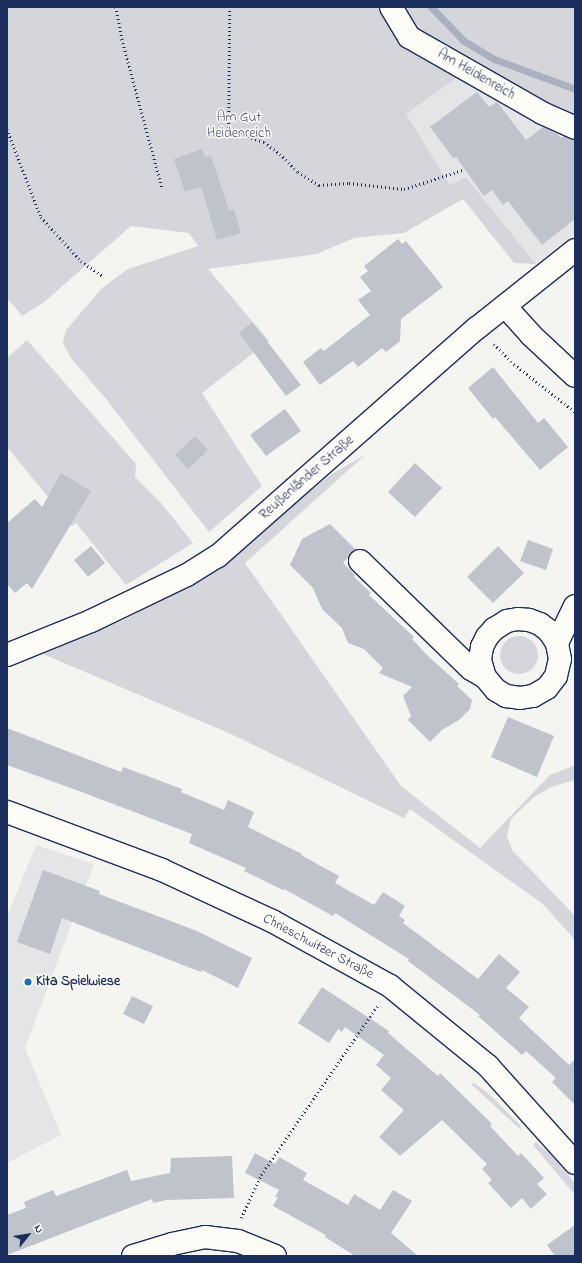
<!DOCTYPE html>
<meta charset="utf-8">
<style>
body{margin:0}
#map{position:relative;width:582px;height:1263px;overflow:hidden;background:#f4f4f1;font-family:"Indie Flower",sans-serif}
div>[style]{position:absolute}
.built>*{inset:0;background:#e4e5e6}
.green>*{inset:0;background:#d4d6db}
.round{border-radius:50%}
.stream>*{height:7px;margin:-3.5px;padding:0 3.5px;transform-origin:3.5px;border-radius:3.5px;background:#aab0bf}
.building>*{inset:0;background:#bfc3cc}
.path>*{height:2.5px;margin-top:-1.25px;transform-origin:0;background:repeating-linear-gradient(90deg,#1b2f5e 0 1px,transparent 0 4px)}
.roads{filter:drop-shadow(1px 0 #1b2f5e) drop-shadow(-1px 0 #1b2f5e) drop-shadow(0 1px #1b2f5e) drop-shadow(0 -1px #1b2f5e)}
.minor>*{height:22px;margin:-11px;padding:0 11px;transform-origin:11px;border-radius:11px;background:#fdfcf7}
.dots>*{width:11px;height:11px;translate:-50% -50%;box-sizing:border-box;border:2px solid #fdfcf7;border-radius:50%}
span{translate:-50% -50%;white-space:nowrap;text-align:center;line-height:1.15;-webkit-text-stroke:3px #fdfcf7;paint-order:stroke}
.street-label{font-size:14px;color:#1b2f5e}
.park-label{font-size:14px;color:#49597d}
.poi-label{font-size:14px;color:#1b2f5e;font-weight:700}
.left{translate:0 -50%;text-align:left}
.frame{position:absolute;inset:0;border:8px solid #1b2f5e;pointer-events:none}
.north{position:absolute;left:8px;top:1215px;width:40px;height:40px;-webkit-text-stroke:3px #fdfcf7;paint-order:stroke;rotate:60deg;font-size:11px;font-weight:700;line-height:16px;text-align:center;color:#1b2f5e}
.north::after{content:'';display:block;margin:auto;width:14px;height:18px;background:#1b2f5e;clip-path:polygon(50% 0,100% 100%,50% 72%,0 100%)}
</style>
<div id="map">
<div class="built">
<i style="clip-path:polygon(465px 72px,575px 134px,575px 233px,536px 264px,466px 177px,450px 185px,406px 114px)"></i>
<i style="clip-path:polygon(36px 845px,94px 864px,25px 1048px,61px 1135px,7px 1163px,7px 916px)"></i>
</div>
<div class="green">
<i style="clip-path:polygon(7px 7px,575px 7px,575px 123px,465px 72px,406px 114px,450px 185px,466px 177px,536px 264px,514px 263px,463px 199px,404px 233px,354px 238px,317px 254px,208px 269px,269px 341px,202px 393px,262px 486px,209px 532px,106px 399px,71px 358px,63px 343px,66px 330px,102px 288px,128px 269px,198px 246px,189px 233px,131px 226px,43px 303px,22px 316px,7px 298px)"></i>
<i style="clip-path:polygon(27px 340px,136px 464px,135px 477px,162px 504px,193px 543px,126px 585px,76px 523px,72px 526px,7px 447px,7px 358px)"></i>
<i style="clip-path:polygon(365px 455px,245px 563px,401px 786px,480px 848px,550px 775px,575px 765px,575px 780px,551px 787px,534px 797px,511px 819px,507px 836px,512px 850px,575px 916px,575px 940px,543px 904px,410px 809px,404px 818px,231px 734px,43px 654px,126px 619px,196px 581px,332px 474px)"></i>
<i class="round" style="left:500px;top:636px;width:38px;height:38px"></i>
<i style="clip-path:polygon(474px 1083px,489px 1094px,520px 1125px,522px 1131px,471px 1084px)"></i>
<i style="clip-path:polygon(536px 1142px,550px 1154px,575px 1183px,575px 1195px,533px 1145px)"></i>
</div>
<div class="stream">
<i style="left:431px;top:7px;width:47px;rotate:45.9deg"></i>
<i style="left:464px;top:41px;width:35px;rotate:31deg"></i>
<i style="left:494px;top:59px;width:86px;rotate:20.3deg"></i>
</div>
<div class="building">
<i style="clip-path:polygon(477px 92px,489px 107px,497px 102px,526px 140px,543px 127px,557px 134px,561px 138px,564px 136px,575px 140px,575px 219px,542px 245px,508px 201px,503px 205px,492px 190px,484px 196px,456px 157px,453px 158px,430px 127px)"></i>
<i style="clip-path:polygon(202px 149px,205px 157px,211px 156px,229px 210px,234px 209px,241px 233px,217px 240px,201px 187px,185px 192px,174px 159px)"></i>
<i style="clip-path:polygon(398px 239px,402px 244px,406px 241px,443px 287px,401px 319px,400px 341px,386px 352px,382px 348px,358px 367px,353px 361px,320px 385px,303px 362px,321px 348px,324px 351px,370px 315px,358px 300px,371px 291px,360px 277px,368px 271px,364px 266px)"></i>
<i style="clip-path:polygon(252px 322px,301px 385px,286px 396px,239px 333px)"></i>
<i style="clip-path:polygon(493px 367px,538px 423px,544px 418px,568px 447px,540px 470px,495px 417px,493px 419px,468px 388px)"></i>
<i style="clip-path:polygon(285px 409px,301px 431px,266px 456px,250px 435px)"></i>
<i style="clip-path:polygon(195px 436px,208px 450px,188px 469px,175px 455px)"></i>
<i style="clip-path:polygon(415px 463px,442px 488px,415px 517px,388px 492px)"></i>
<i style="clip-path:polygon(61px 473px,91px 491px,32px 589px,27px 583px,15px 593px,7px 584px,7px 523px,35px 499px,42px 507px)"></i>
<i style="clip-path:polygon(330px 524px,355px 549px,343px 563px,355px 575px,354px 577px,371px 593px,369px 595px,414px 637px,412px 639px,428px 656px,459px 684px,457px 686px,472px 700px,470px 709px,459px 720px,442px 730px,430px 742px,408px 720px,411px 716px,403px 696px,412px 687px,379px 673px,383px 668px,364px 649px,348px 643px,342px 628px,322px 609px,313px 588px,290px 565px,302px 539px)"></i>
<i style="clip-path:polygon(528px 540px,553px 549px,546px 570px,520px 561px)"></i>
<i style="clip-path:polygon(91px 546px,105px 563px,88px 577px,74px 560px)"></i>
<i style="clip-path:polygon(498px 546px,524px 573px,493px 603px,467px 577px)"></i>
<i style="clip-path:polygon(508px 717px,554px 736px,537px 777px,491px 757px)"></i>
<i style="clip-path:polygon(7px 728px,121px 772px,123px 767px,182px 789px,181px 792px,224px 810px,228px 800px,254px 812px,248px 827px,302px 854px,301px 855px,339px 876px,335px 883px,374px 905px,383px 892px,405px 906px,399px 916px,405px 920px,403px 923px,478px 979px,499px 954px,520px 972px,506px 988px,529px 1007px,519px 1018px,569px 1065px,575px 1059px,575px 1105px,552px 1082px,556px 1078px,526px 1051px,522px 1055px,478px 1016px,480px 1015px,408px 961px,409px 959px,335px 913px,333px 916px,284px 889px,283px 890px,244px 871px,246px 868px,189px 843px,192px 834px,79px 791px,7px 765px)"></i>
<i style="clip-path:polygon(43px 870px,100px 891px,99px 894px,197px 931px,252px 958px,238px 988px,202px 970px,201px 972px,62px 918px,50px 954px,17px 942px)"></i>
<i style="clip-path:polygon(322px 987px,389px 1031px,388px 1033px,438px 1076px,440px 1073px,492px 1124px,490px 1126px,518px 1156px,521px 1153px,544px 1178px,537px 1184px,547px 1194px,531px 1209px,522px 1198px,511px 1208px,488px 1183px,492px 1180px,482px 1169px,487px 1164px,442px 1120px,400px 1156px,379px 1137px,404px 1110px,381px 1090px,391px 1078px,376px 1065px,384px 1055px,345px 1027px,342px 1032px,338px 1029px,329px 1043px,298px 1023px)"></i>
<i style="clip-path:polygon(132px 996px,153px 1006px,144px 1024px,123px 1014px)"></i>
<i style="clip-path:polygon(255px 1153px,275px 1164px,279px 1157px,307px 1173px,303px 1180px,348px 1205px,354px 1194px,380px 1210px,393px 1190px,412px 1201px,391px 1233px,418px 1256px,355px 1256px,325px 1237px,326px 1235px,273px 1206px,278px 1197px,275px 1197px,279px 1190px,245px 1173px)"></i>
<i style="clip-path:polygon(232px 1156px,234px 1198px,166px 1200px,153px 1203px,152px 1199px,7px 1255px,7px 1215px,26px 1208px,24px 1202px,53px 1190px,56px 1196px,127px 1170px,131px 1181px,170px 1173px,171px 1158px)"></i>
<i style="clip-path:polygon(575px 1225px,575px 1256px,555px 1256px,547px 1245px)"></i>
</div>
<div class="path">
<i style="left:116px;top:7px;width:33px;rotate:79deg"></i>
<i style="left:122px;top:39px;width:153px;rotate:74.9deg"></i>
<i style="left:230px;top:7px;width:123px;rotate:90.5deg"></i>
<i style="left:229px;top:130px;width:37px;rotate:19deg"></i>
<i style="left:264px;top:142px;width:20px;rotate:37deg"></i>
<i style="left:280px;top:154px;width:25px;rotate:45deg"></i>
<i style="left:298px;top:172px;width:25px;rotate:32deg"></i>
<i style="left:319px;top:185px;width:30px;rotate:-4deg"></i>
<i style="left:349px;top:183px;width:55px;rotate:6.2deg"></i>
<i style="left:404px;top:189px;width:62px;rotate:-17.9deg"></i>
<i style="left:7px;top:129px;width:94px;rotate:68.9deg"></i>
<i style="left:41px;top:217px;width:59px;rotate:47.7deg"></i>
<i style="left:81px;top:261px;width:28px;rotate:35deg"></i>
<i style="left:494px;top:344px;width:28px;rotate:45deg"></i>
<i style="left:514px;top:364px;width:78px;rotate:38.2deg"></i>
<i style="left:241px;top:1218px;width:47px;rotate:-65.1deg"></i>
<i style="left:261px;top:1175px;width:205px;rotate:-55.5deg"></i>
</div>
<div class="roads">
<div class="minor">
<i style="left:391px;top:7px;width:35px;rotate:59deg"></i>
<i style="left:409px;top:37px;width:153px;rotate:29.7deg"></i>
<i style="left:542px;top:113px;width:36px;rotate:24deg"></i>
<i style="left:505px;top:306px;width:39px;rotate:48deg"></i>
<i style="left:531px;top:335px;width:60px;rotate:43deg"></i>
<i style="left:360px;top:561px;width:155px;rotate:44.2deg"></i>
<i style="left:471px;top:669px;width:16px;rotate:30deg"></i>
<i style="left:557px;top:643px;width:14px;rotate:-124deg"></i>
<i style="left:549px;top:631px;width:11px;rotate:-142deg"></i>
<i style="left:540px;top:624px;width:12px;rotate:-160deg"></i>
<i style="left:529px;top:620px;width:11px;rotate:-175deg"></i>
<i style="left:518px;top:619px;width:11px;rotate:170deg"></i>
<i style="left:507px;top:621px;width:15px;rotate:148deg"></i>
<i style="left:494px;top:629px;width:11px;rotate:131deg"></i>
<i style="left:487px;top:637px;width:11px;rotate:117deg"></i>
<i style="left:482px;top:647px;width:13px;rotate:99deg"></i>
<i style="left:480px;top:660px;width:18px;rotate:74deg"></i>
<i style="left:485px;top:677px;width:17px;rotate:50deg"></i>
<i style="left:496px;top:690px;width:12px;rotate:31deg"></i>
<i style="left:506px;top:696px;width:14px;rotate:8deg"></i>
<i style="left:520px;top:698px;width:13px;rotate:-9deg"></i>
<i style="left:533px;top:696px;width:16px;rotate:-30deg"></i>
<i style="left:547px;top:688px;width:15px;rotate:-53deg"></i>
<i style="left:556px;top:676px;width:17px;rotate:-77deg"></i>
<i style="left:560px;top:659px;width:16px;rotate:-101deg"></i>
<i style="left:557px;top:643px;width:41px;rotate:-64.1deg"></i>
<i style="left:7px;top:655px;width:91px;rotate:-22deg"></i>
<i style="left:91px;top:621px;width:106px;rotate:-25.6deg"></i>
<i style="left:187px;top:575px;width:36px;rotate:-32deg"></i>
<i style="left:218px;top:556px;width:345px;rotate:-41.4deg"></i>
<i style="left:477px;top:328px;width:125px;rotate:-38.5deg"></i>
<i style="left:7px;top:812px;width:165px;rotate:20.5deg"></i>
<i style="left:162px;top:870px;width:121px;rotate:24.9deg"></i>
<i style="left:272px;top:921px;width:135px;rotate:28.8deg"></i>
<i style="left:390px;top:986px;width:127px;rotate:39.2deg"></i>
<i style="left:488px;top:1066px;width:130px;rotate:48.1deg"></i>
<i style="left:133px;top:1256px;width:41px;rotate:-17.1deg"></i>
<i style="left:172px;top:1244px;width:34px;rotate:-12deg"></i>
<i style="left:205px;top:1237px;width:33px;rotate:7deg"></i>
<i style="left:238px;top:1241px;width:40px;rotate:22deg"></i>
</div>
</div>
<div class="dots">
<i style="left:28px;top:982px;background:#1f6fb2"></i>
</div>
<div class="street-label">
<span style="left:476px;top:75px;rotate:30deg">Am Heidenreich</span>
<span style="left:307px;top:478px;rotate:-41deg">Reußenländer Straße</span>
<span style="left:318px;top:947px;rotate:28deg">Chrieschwitzer Straße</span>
</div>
<div class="park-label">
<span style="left:239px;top:126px">Am Gut<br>Heidenreich</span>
</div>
<div class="poi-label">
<span class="left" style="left:36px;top:982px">Kita Spielwiese</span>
</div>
<div class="frame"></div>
<div class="north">N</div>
</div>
